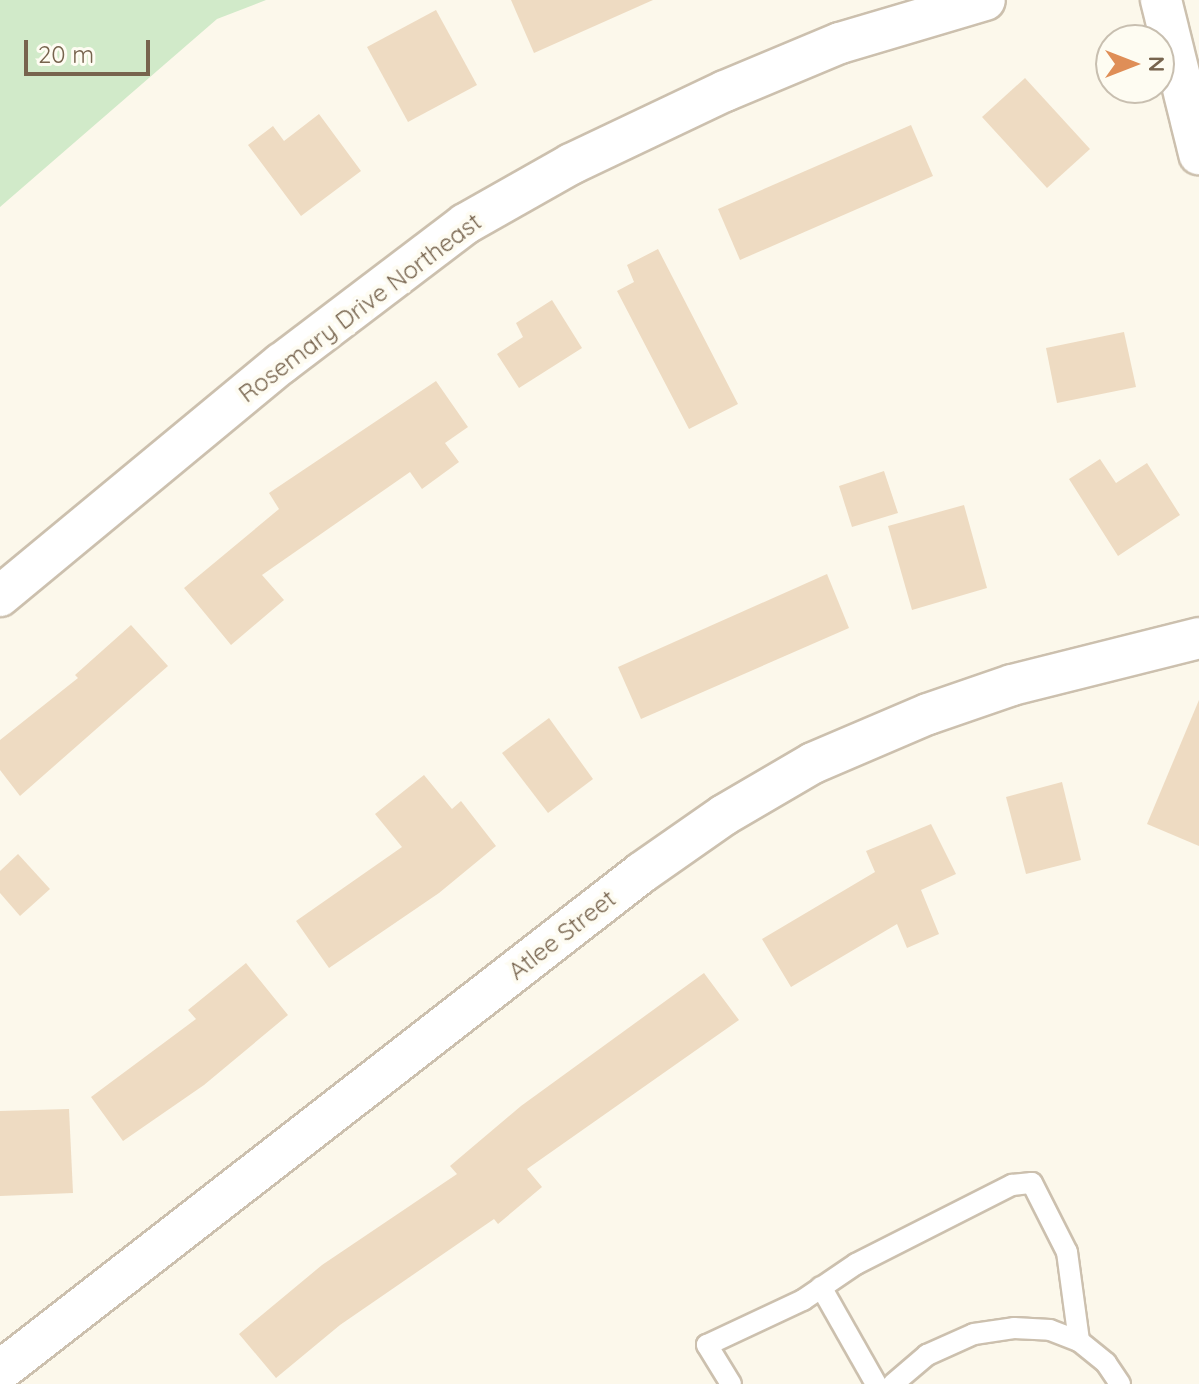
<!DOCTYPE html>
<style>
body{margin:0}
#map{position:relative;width:1199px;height:1384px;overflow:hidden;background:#fcf8eb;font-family:Quicksand,sans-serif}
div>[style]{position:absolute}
.green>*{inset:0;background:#d1eac9}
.building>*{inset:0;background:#eedbc2}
.roads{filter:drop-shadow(2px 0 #ccc0ae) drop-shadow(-2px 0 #ccc0ae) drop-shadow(0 2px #ccc0ae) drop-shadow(0 -2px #ccc0ae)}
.service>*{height:20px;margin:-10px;padding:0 10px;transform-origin:10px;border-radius:10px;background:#fff}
.minor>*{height:40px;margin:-20px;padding:0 20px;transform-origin:20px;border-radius:20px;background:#fff}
span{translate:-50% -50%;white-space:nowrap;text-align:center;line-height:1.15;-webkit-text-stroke:8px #fefcf2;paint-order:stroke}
.street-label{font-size:24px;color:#77644e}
.north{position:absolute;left:1095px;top:24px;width:80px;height:80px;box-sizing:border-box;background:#fefcf2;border:2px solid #c8bfb0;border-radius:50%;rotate:90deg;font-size:22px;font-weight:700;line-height:32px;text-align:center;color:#77644e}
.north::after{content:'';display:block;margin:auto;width:28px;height:36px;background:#df8e57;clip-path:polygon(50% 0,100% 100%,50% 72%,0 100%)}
.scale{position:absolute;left:24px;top:40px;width:126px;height:36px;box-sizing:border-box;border:4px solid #77644e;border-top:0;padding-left:10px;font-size:24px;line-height:28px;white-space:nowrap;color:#77644e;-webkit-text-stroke:6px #fefcf2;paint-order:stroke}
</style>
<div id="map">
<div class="green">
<i style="clip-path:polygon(0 0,266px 0,217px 19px,0 207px)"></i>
</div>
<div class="building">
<i style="clip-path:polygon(511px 0,653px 0,534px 53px)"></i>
<i style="clip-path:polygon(436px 10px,477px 85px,408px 122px,367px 47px)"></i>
<i style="clip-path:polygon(1025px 78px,1090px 149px,1047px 188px,982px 117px)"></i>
<i style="clip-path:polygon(319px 114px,361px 171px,301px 216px,248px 145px,273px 126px,284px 141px)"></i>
<i style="clip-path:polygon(911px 125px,933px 176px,740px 260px,718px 209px)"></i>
<i style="clip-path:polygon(658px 249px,738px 404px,689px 429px,617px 291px,634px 282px,627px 265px)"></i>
<i style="clip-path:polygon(552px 300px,582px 348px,519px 388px,497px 354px,523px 337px,516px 323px)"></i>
<i style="clip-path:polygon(1124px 332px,1136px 387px,1057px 403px,1046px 348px)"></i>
<i style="clip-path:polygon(436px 381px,468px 427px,445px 443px,459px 462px,422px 489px,410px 472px,262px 575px,284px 600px,231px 645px,184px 588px,279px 509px,269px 493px)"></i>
<i style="clip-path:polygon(1100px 459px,1116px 483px,1147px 463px,1180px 515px,1118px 556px,1069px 479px)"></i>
<i style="clip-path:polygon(884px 471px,898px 513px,852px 527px,839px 486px)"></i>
<i style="clip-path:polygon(964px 505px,987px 588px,912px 610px,888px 526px)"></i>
<i style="clip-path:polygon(827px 574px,849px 628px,641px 719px,618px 667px)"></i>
<i style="clip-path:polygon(131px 625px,168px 666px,20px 796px,0 770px,0 740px,78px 678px,75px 675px)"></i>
<i style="clip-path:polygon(1199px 700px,1199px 846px,1147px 824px)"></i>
<i style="clip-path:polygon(549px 718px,593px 779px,548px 813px,502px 753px)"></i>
<i style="clip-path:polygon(424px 775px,452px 809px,461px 801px,496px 846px,439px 893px,329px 968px,296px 921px,402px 847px,375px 814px)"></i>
<i style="clip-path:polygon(1062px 782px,1081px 860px,1026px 874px,1006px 797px)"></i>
<i style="clip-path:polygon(931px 824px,956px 874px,921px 890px,939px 934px,907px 948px,897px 924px,791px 987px,762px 939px,875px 872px,866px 851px)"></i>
<i style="clip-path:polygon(18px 854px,50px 889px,20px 916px,0 893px,0 871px)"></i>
<i style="clip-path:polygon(246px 963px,288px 1015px,204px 1085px,123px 1141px,91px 1097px,196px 1019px,188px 1010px)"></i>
<i style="clip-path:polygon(704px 973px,739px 1020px,527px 1169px,542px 1187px,498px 1224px,494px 1219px,340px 1325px,276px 1378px,239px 1334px,322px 1265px,457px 1174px,450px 1166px,521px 1106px)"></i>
<i style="clip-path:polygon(69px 1109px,73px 1193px,0 1196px,0 1111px)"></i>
</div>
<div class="roads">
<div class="service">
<i style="left:821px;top:1287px;width:112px;rotate:60.4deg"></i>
<i style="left:731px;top:1384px;width:46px;rotate:-121.6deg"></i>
<i style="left:707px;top:1345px;width:106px;rotate:-25.1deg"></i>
<i style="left:803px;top:1300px;width:64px;rotate:-34.2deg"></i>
<i style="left:856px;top:1264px;width:175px;rotate:-26.9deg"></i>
<i style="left:1012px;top:1185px;width:20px;rotate:-6deg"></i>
<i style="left:1032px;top:1183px;width:77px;rotate:63.1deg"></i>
<i style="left:1067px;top:1252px;width:90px;rotate:82.3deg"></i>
<i style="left:893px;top:1384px;width:45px;rotate:-40.5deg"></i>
<i style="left:927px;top:1355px;width:51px;rotate:-24.1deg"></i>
<i style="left:974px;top:1334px;width:40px;rotate:-8.5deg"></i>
<i style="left:1014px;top:1328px;width:36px;rotate:3deg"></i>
<i style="left:1050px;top:1330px;width:31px;rotate:21deg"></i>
<i style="left:1079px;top:1341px;width:35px;rotate:39deg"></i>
<i style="left:1106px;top:1363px;width:25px;rotate:56deg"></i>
</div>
<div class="minor">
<i style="left:1161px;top:0;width:159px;rotate:76.1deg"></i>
<i style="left:0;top:596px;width:366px;rotate:-39.6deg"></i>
<i style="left:282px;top:363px;width:230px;rotate:-37.2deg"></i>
<i style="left:465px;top:224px;width:122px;rotate:-29.5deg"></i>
<i style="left:571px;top:164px;width:170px;rotate:-25.4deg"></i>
<i style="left:725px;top:91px;width:125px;rotate:-22.7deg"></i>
<i style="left:840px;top:43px;width:151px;rotate:-16.5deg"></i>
<i style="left:0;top:1371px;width:812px;rotate:-37.84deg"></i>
<i style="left:641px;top:873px;width:101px;rotate:-34.9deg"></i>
<i style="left:724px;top:815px;width:103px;rotate:-30.3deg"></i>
<i style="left:813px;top:763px;width:125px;rotate:-23.1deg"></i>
<i style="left:928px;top:714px;width:89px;rotate:-19deg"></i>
<i style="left:1012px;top:685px;width:193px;rotate:-14.1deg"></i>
</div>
</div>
<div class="street-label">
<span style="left:360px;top:308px;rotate:-37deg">Rosemary Drive Northeast</span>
<span style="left:562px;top:935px;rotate:-38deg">Atlee Street</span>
</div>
<div class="north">N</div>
<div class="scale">20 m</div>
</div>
